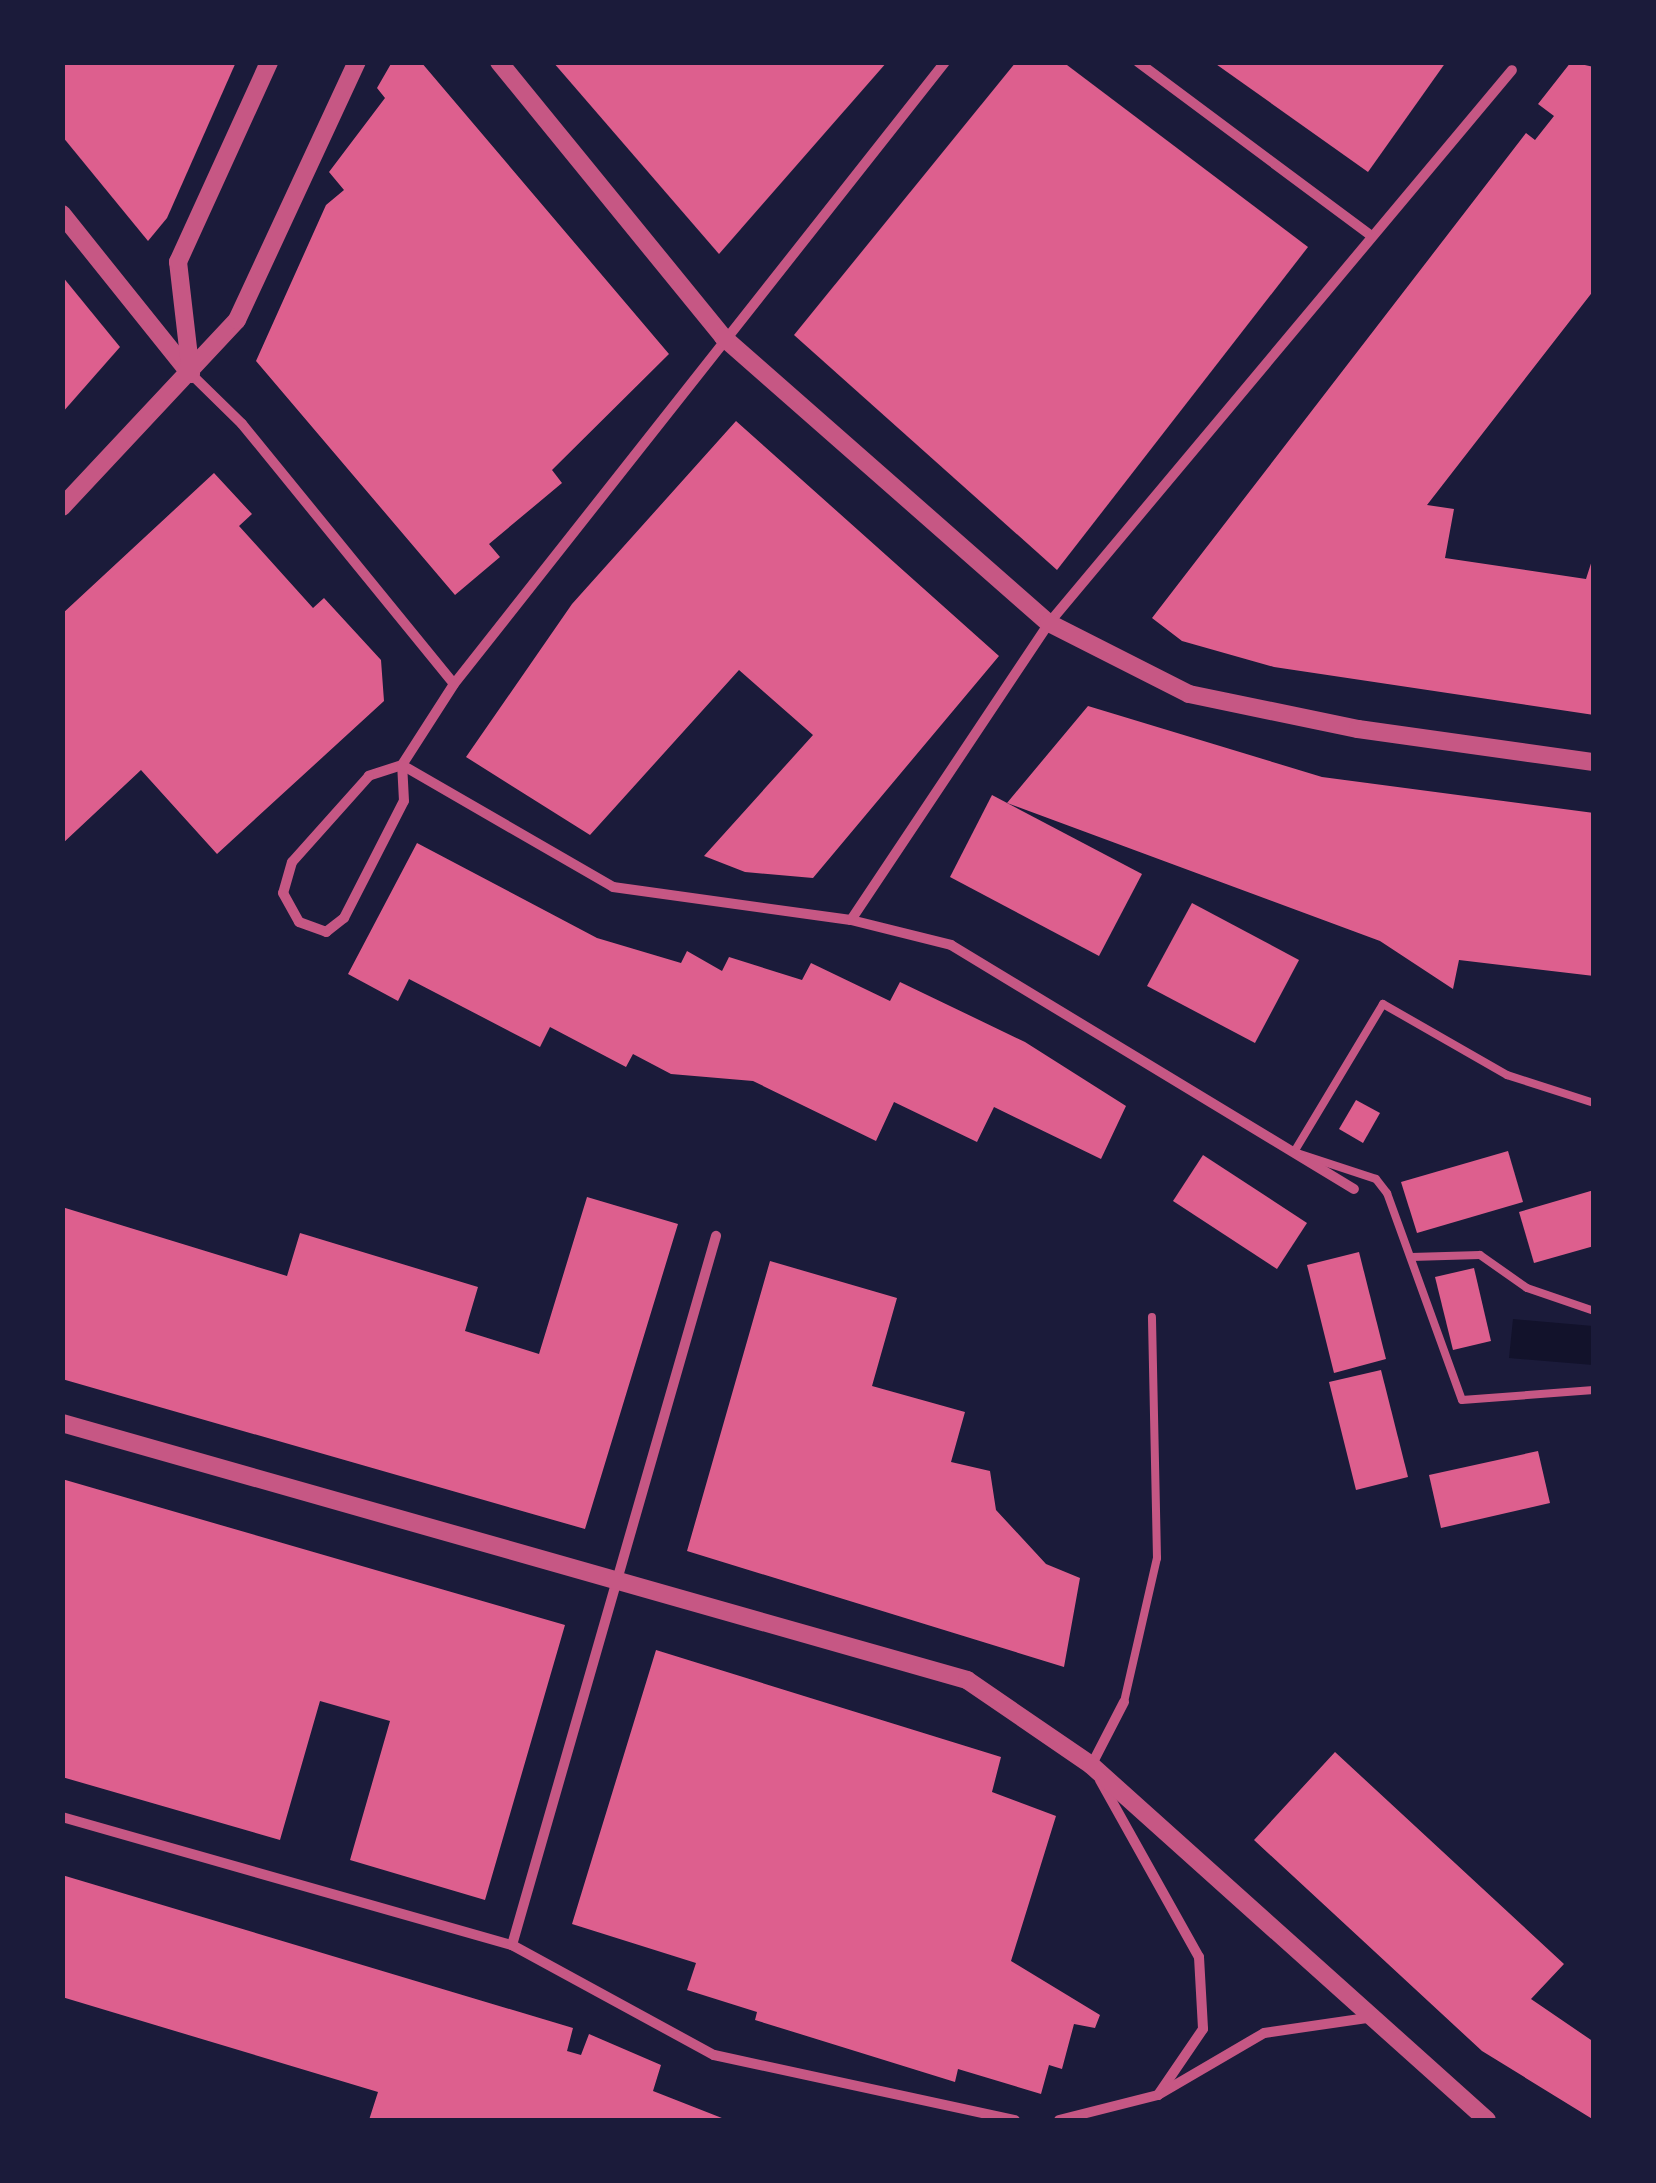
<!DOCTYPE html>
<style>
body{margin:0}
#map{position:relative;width:1656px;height:2183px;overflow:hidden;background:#1b1b3a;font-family:Rubik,sans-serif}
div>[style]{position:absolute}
.water>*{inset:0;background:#12122b}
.building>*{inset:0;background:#dd5f8e}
.service>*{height:8px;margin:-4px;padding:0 4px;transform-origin:4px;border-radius:4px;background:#c65784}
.minor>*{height:10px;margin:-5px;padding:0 5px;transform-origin:5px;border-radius:5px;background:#c65784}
.tertiary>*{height:18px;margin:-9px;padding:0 9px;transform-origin:9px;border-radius:9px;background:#c65784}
span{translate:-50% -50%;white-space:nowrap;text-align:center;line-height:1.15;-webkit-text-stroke:9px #1b1b3a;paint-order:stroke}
.frame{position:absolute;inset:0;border:65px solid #1b1b3a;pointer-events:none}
</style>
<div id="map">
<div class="water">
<i style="clip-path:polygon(1513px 1319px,1593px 1326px,1593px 1365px,1509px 1358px)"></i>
</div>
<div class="building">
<i style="clip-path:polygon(62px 62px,236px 62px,167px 218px,148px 241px,62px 136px)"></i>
<i style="clip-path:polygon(392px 62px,421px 62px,669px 354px,552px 470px,562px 483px,489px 544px,500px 557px,455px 595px,256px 361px,326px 205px,344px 190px,329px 172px,385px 98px,377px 88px)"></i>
<i style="clip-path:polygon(553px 62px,887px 62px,719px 254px)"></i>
<i style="clip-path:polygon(1016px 62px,1063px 62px,1308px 247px,1057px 570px,794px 335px)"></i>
<i style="clip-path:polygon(1213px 62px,1446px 62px,1368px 172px)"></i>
<i style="clip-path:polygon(1571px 62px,1594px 67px,1594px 290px,1427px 505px,1454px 509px,1445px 558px,1586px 579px,1594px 554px,1594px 715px,1274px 667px,1182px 641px,1152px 618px,1526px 133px,1535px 140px,1554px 116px,1538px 104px)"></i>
<i style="clip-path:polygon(62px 276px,120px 347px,62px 413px)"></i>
<i style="clip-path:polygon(736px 421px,999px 656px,813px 878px,745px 872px,704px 856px,813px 735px,739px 670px,590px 835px,466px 757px,572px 604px)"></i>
<i style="clip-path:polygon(214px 473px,252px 514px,239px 526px,313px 608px,324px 598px,381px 660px,384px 701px,217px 854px,141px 770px,62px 844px,62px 614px)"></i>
<i style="clip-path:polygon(1088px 706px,1322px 777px,1594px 813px,1594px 976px,1459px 960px,1453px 989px,1380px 941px,1007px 803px)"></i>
<i style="clip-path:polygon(992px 795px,1142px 874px,1099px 956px,950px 877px)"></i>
<i style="clip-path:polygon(417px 843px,597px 938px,681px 963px,687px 951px,722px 971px,729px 957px,802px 980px,811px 963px,890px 1001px,900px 982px,1025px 1042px,1126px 1106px,1101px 1159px,994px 1107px,977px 1142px,894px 1102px,876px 1141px,753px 1081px,671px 1074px,633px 1054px,626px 1067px,550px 1027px,540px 1047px,409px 979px,398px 1001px,348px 974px)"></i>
<i style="clip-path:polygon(1192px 903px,1299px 960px,1255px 1043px,1147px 986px)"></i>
<i style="clip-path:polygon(1356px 1100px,1380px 1113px,1363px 1143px,1339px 1129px)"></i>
<i style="clip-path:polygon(1508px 1151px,1523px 1202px,1417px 1233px,1401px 1182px)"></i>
<i style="clip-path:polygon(1203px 1155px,1307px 1223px,1277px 1269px,1173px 1201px)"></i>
<i style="clip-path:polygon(1594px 1190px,1594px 1246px,1534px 1263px,1519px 1212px)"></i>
<i style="clip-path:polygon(587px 1197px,678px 1224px,585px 1529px,62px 1379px,62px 1207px,287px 1276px,300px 1233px,478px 1287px,465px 1331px,539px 1354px)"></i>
<i style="clip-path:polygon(1359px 1252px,1386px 1359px,1334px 1373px,1307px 1265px)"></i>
<i style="clip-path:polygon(770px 1261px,897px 1298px,872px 1386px,965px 1412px,951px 1462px,990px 1471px,996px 1510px,1046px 1564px,1080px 1578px,1064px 1667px,687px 1551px)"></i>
<i style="clip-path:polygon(1474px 1268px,1491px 1341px,1453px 1350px,1435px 1277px)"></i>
<i style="clip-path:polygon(1381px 1370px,1408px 1477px,1356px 1490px,1329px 1382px)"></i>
<i style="clip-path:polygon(1538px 1451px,1550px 1503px,1441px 1528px,1429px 1475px)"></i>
<i style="clip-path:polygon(62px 1479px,565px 1625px,485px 1900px,350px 1860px,390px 1721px,320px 1701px,280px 1840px,62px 1777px)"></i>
<i style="clip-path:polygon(656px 1650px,1001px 1757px,992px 1792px,1056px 1816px,1011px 1961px,1100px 2015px,1095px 2028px,1074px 2024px,1062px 2069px,1049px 2065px,1041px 2094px,958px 2069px,955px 2082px,755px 2020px,757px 2012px,687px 1990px,696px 1963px,572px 1924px)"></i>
<i style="clip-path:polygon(1335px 1752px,1564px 1964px,1531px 1999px,1594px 2042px,1594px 2120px,1482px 2051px,1254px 1840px)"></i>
<i style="clip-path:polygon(62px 1875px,573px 2028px,567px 2051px,581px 2055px,589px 2034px,661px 2065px,653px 2091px,727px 2120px,369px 2120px,378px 2092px,62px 1997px)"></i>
</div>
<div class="service">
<i style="left:1594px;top:1103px;width:91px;rotate:-162.2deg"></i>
<i style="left:1507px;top:1075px;width:143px;rotate:-150.2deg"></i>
<i style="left:1383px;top:1004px;width:173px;rotate:121deg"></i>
<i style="left:1294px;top:1152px;width:86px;rotate:18.2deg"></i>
<i style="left:1376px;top:1179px;width:18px;rotate:52deg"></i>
<i style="left:1387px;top:1193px;width:220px;rotate:70.1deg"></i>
<i style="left:1462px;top:1400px;width:132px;rotate:-4.3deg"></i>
<i style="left:1411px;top:1257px;width:69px;rotate:-1.7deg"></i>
<i style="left:1480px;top:1255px;width:57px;rotate:35.1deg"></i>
<i style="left:1527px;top:1288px;width:71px;rotate:18.9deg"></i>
<i style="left:1124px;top:1702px;width:148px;rotate:-77.1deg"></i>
<i style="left:1157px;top:1558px;width:241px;rotate:-91.2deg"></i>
</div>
<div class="minor">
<i style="left:1138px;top:62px;width:288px;rotate:36.7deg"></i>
<i style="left:191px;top:374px;width:71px;rotate:44.4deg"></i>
<i style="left:242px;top:424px;width:335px;rotate:50.8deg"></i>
<i style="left:402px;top:765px;width:35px;rotate:162deg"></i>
<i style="left:369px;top:776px;width:115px;rotate:131.8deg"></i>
<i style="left:292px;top:862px;width:32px;rotate:106deg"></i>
<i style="left:283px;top:893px;width:33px;rotate:61deg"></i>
<i style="left:299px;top:922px;width:29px;rotate:20deg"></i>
<i style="left:326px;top:932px;width:23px;rotate:-38deg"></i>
<i style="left:344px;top:918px;width:131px;rotate:-62.9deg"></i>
<i style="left:404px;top:801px;width:36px;rotate:-93deg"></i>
<i style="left:402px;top:765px;width:96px;rotate:-57.3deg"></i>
<i style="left:454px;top:684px;width:792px;rotate:-51.71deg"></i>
<i style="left:402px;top:765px;width:244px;rotate:30deg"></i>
<i style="left:613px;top:887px;width:240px;rotate:7.9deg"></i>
<i style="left:851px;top:920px;width:103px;rotate:14deg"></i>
<i style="left:951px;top:945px;width:471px;rotate:31.2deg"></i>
<i style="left:851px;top:920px;width:357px;rotate:-56.3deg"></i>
<i style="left:1049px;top:623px;width:721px;rotate:-50.06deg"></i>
<i style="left:1091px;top:1766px;width:72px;rotate:-62.7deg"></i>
<i style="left:1100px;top:1780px;width:203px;rotate:60.8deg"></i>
<i style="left:1199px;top:1957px;width:72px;rotate:86.8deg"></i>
<i style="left:1203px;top:2029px;width:80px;rotate:124.3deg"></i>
<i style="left:62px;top:1817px;width:468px;rotate:15.9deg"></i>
<i style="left:512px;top:1945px;width:230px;rotate:28.6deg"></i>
<i style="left:714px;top:2055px;width:308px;rotate:12.2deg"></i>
<i style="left:512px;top:1945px;width:738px;rotate:-73.95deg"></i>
<i style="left:1059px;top:2120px;width:102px;rotate:-14.2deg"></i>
<i style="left:1158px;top:2095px;width:123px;rotate:-30.3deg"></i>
<i style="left:1264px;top:2033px;width:104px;rotate:-8.3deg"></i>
</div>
<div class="tertiary">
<i style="left:499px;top:62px;width:355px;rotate:50.8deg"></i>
<i style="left:723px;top:337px;width:434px;rotate:41.3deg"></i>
<i style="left:1049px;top:623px;width:157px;rotate:26.9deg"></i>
<i style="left:1189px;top:694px;width:173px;rotate:11.7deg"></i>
<i style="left:1358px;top:729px;width:238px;rotate:8deg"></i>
<i style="left:62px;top:214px;width:205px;rotate:51.3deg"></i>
<i style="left:191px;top:374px;width:113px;rotate:-96.6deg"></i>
<i style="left:178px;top:262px;width:220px;rotate:-65.5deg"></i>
<i style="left:62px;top:507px;width:256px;rotate:-46.9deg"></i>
<i style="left:237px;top:320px;width:285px;rotate:-65.1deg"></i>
<i style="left:62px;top:1423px;width:941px;rotate:15.85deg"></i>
<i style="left:967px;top:1680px;width:150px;rotate:34.4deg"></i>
<i style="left:1091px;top:1765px;width:532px;rotate:41.88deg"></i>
</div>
<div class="frame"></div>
</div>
